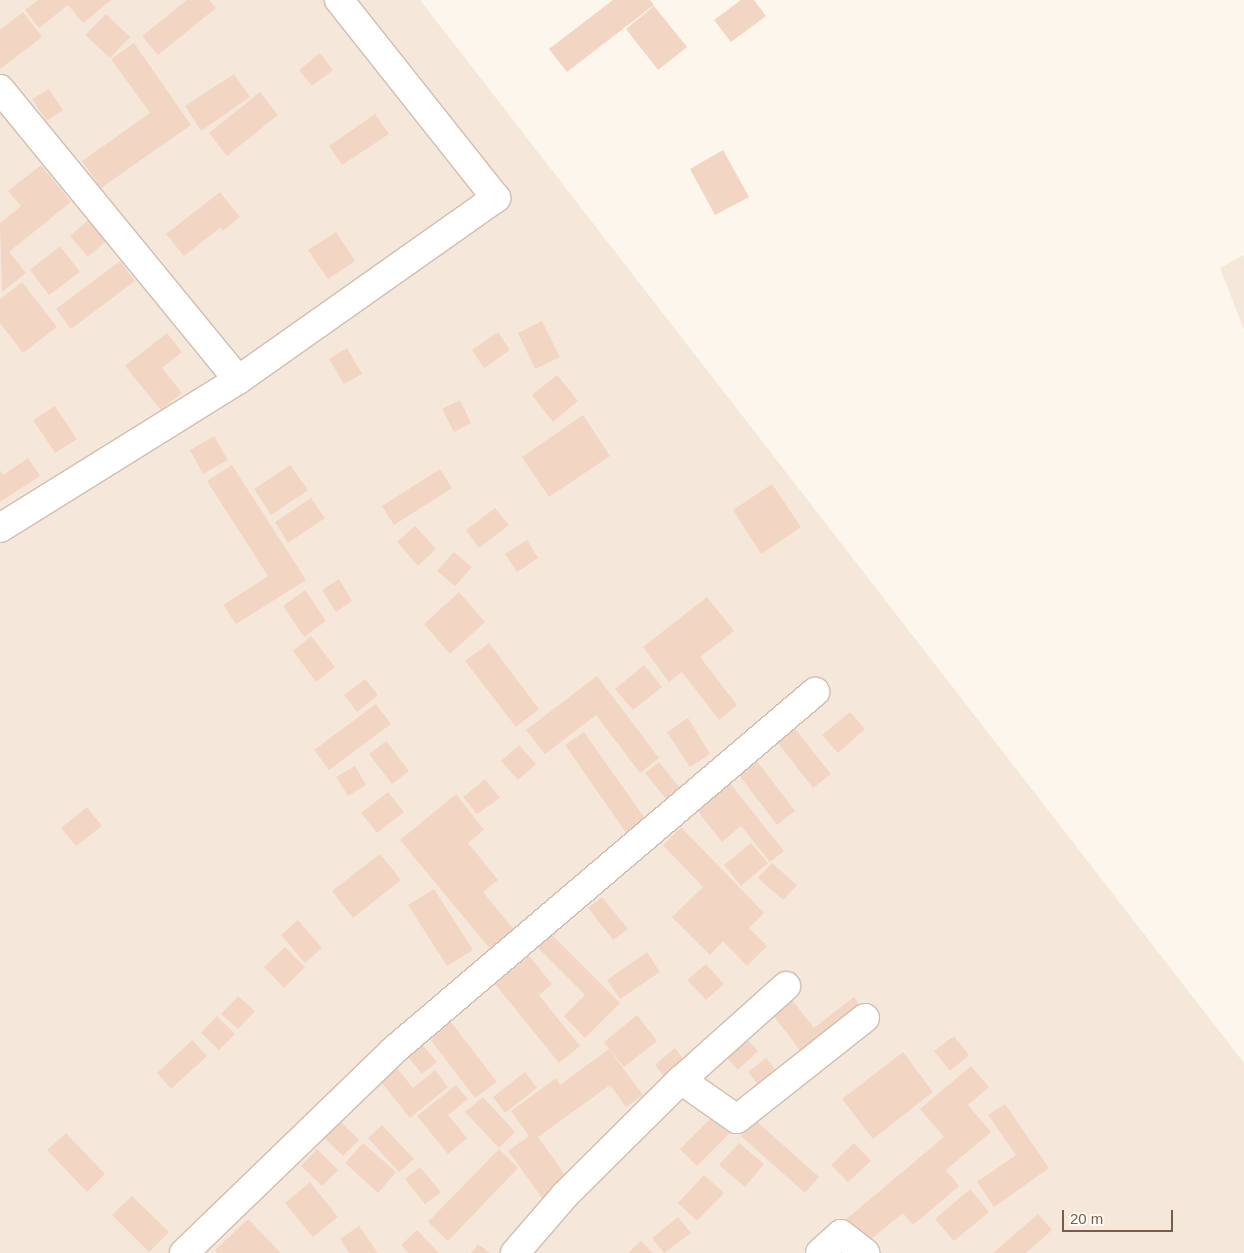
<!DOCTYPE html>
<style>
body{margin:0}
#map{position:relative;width:1244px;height:1253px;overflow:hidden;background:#fdf6ec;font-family:Helvetica,sans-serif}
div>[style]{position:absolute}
.residential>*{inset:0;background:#f5e8da}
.building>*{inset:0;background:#f3d5c3}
.roads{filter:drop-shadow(1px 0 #d1beb0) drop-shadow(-1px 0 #d1beb0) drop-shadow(0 1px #d1beb0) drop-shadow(0 -1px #d1beb0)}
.minor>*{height:28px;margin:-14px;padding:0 14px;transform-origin:14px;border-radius:14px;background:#fff}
span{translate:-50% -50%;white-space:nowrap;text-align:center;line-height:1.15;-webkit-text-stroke:5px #fffaf3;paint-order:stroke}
.scale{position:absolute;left:1062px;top:1210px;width:111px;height:22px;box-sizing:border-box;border:2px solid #7a5c4d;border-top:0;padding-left:6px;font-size:15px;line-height:18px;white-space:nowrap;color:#7a5c4d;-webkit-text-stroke:4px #fffaf3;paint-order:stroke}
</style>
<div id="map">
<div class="residential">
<i style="clip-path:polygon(0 0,420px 0,1244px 1063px,1244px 1253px,0 1253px)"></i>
<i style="clip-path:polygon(1244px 255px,1244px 330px,1220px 268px)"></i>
</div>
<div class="building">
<i style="clip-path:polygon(38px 0,111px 0,83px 23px,68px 5px,39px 28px,25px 10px)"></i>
<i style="clip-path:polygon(187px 0,209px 0,216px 8px,158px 55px,142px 36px)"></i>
<i style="clip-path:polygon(613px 0,650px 0,654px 5px,567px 72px,549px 49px)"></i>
<i style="clip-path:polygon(741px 0,754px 0,766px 16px,731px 42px,714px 20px)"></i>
<i style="clip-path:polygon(654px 6px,687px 47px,658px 70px,626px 29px)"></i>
<i style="clip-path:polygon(23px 12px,42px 37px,0 69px,0 30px)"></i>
<i style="clip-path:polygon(106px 14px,130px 37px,110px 58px,85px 35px)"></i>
<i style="clip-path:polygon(134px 43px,191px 125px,101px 188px,82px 161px,150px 113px,111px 59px)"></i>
<i style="clip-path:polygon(320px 53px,333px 70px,312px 86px,299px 70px)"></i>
<i style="clip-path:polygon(234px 74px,250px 97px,201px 131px,185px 106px)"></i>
<i style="clip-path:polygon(49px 89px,63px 110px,47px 121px,32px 99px)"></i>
<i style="clip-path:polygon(260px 92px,278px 115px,227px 156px,209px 133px)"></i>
<i style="clip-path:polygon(375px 114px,389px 134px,342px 165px,329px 146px)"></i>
<i style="clip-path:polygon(723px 150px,749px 197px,715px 215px,690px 169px)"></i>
<i style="clip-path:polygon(41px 165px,71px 202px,9px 252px,26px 273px,2px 292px,0 223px,21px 206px,8px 191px)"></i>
<i style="clip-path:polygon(220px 192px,240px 217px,223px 231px,220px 228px,184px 256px,166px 234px)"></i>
<i style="clip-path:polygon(88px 220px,106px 241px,88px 257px,70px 236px)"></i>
<i style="clip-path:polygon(336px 232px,355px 261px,328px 279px,308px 250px)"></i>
<i style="clip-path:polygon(60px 246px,80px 272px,49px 295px,30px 270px)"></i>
<i style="clip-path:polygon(120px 261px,135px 281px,71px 329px,56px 309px)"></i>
<i style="clip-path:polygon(22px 282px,57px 327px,23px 353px,0 323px,0 299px)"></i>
<i style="clip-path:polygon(542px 321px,560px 357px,535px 369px,518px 333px)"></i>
<i style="clip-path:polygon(498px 332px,510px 350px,484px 368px,472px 350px)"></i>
<i style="clip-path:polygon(167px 333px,182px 352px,162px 368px,182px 393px,161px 410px,125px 366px)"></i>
<i style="clip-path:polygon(347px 348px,362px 374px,344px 384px,329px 359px)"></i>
<i style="clip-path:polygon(557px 375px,578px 401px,553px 422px,532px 395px)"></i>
<i style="clip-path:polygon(460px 400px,471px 423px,454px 432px,442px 409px)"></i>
<i style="clip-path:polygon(55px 406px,77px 439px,55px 453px,33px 420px)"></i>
<i style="clip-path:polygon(583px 415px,610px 456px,549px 497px,522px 457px)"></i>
<i style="clip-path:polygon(214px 436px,228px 460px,203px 474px,190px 450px)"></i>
<i style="clip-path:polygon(28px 458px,40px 476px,0 502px,0 470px,3px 475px)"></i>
<i style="clip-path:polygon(232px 465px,306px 580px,236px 624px,223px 605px,268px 576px,207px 481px)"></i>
<i style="clip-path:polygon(290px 465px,308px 490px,271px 515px,254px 489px)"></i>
<i style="clip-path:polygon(440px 469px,452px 488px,394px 525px,382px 506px)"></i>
<i style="clip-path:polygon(772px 484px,801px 527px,761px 554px,733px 510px)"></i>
<i style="clip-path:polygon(311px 498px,325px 518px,288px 543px,275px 522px)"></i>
<i style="clip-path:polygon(495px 508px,509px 525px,479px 548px,466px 530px)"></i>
<i style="clip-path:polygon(415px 526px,436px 549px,418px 566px,397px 542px)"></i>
<i style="clip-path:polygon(527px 540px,538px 558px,517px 572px,505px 554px)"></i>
<i style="clip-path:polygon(454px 552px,472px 567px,455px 586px,437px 571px)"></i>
<i style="clip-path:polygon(339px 579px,352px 601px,336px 612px,322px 590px)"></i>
<i style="clip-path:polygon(305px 590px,326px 621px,304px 637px,283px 606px)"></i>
<i style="clip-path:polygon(459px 592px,485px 622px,450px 654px,424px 624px)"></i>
<i style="clip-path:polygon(707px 597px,734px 631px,700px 657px,737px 705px,719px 720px,682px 672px,669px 682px,643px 647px)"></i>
<i style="clip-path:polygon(311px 636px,335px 667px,316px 682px,293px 651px)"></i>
<i style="clip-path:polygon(489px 643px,539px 709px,516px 727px,465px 661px)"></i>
<i style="clip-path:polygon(644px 665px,662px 687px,633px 710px,615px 689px)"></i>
<i style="clip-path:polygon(597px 676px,659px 758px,640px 773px,596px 715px,545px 754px,526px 730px)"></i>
<i style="clip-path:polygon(365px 679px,378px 695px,357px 712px,344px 695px)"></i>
<i style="clip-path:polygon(376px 704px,391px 724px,329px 770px,314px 750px)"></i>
<i style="clip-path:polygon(850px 712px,865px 729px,838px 753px,822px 735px)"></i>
<i style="clip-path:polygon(688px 718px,710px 754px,690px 767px,667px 732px)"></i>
<i style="clip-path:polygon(792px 725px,831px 774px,813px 788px,774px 738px)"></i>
<i style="clip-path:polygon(584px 732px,646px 820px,627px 834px,565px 745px)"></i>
<i style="clip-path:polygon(386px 741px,409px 771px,392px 784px,369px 754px)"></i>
<i style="clip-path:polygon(519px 745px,536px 764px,518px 780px,501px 761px)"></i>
<i style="clip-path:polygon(757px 761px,795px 811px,777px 825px,739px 775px)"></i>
<i style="clip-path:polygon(659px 762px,684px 793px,670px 804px,645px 773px)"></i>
<i style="clip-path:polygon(355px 766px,366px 785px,348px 796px,336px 777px)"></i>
<i style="clip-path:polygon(485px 779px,500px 798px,477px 814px,463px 797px)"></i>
<i style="clip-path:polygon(729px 782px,784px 851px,770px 862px,741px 826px,722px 842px,696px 809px)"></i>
<i style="clip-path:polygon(388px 792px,404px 812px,377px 833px,361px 813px)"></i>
<i style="clip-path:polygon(456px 794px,484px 830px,468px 843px,498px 880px,483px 892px,515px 931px,491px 950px,400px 840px)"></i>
<i style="clip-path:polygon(87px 807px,102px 826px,76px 846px,61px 828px)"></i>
<i style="clip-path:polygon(681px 827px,764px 913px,749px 928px,767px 946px,747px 966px,723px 941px,710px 955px,672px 917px,703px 887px,663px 845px)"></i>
<i style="clip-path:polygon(751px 843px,768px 863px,741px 886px,724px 865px)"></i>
<i style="clip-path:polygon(380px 854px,401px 880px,353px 918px,332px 891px)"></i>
<i style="clip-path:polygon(772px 863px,797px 885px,783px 900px,758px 878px)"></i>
<i style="clip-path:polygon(434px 889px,473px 950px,447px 966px,408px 905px)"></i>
<i style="clip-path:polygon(602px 897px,628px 929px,613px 940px,588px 908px)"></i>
<i style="clip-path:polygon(298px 920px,322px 948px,305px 963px,281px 935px)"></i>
<i style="clip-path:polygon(551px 934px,620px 1003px,585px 1038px,564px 1016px,585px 995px,537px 947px)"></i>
<i style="clip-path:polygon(285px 947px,305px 967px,284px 988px,264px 967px)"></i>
<i style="clip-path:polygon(647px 952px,660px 972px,620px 999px,607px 980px)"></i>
<i style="clip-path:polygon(529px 956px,552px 984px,539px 995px,580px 1046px,559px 1063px,495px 984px)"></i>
<i style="clip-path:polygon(706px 964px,724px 984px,706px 1000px,687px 980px)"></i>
<i style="clip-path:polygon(786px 992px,814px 1028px,854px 997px,864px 1011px,805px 1057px,767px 1007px)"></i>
<i style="clip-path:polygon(238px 996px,255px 1011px,238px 1029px,221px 1014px)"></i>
<i style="clip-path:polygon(637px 1015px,657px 1041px,624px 1067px,604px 1042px)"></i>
<i style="clip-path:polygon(217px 1016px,235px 1034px,219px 1050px,201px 1033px)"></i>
<i style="clip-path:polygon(447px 1017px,497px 1082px,475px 1098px,426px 1034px)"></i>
<i style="clip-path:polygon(740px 1032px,758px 1051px,738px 1070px,720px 1051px)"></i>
<i style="clip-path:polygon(954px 1036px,969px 1055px,950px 1071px,934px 1051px)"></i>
<i style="clip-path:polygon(417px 1038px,437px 1062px,422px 1074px,402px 1050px)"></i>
<i style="clip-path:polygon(192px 1040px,207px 1056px,171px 1089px,157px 1073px)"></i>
<i style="clip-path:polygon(675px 1048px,686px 1063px,666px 1079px,655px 1065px)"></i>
<i style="clip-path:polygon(609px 1049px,643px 1095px,626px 1107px,610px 1085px,538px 1137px,571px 1183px,545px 1202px,508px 1151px,529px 1136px,511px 1111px,556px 1078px,560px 1085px)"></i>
<i style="clip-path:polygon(903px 1052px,933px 1092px,873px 1139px,842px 1099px)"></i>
<i style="clip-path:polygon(766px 1058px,782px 1078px,764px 1092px,748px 1072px)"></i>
<i style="clip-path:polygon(394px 1064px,413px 1088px,435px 1070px,448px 1087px,410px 1118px,377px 1077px)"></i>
<i style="clip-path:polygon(971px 1066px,989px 1087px,968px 1105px,991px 1132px,946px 1170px,959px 1186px,913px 1225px,903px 1213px,864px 1245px,844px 1221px,944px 1137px,920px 1109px)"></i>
<i style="clip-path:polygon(525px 1072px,537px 1088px,505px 1113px,493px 1097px)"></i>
<i style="clip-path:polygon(456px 1085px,468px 1099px,448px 1115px,467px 1138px,448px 1154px,417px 1116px)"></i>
<i style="clip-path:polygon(483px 1097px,515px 1132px,499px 1148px,465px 1112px)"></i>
<i style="clip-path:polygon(1005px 1104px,1049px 1168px,994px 1207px,977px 1182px,1016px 1155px,988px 1115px)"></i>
<i style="clip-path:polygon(714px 1115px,731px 1132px,697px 1166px,680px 1149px)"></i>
<i style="clip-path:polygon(755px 1120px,819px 1177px,805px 1193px,741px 1136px)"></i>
<i style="clip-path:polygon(340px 1121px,359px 1140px,343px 1156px,323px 1137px)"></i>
<i style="clip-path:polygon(382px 1125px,414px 1159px,399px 1172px,368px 1138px)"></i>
<i style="clip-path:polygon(66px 1133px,105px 1174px,87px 1192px,47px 1150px)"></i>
<i style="clip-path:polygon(363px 1143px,396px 1172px,378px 1193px,345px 1163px)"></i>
<i style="clip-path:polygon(739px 1143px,764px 1164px,745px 1187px,719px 1165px)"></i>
<i style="clip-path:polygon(854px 1143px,871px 1161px,848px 1182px,831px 1165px)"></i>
<i style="clip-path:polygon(317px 1149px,338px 1170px,322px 1186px,301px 1166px)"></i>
<i style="clip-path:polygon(499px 1149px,518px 1168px,448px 1241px,428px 1222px)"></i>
<i style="clip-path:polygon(420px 1167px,441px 1192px,425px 1204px,405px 1179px)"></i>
<i style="clip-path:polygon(704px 1175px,724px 1193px,697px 1221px,678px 1203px)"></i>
<i style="clip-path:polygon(310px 1182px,338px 1217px,313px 1237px,285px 1203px)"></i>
<i style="clip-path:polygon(970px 1189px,989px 1212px,954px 1241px,935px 1219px)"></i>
<i style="clip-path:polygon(132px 1196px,169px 1232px,149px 1252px,112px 1215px)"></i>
<i style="clip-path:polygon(1038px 1214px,1052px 1230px,1026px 1253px,993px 1253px)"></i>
<i style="clip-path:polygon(678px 1217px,691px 1233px,664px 1253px,652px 1238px)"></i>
<i style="clip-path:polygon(248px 1219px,280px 1252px,279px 1253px,217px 1253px,215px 1250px)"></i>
<i style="clip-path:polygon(359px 1226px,378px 1253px,349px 1253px,340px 1239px)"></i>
<i style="clip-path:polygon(417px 1230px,439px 1253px,408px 1253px,401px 1245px)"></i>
<i style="clip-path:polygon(641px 1241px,653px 1253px,628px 1253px)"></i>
<i style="clip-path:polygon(478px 1244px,490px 1253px,471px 1253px)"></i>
</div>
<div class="roads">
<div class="minor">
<i style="left:0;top:89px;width:376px;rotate:50.7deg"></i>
<i style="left:0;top:528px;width:280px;rotate:-31.9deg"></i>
<i style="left:238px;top:380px;width:316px;rotate:-35.2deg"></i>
<i style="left:496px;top:198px;width:253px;rotate:-128.4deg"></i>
<i style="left:681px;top:1080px;width:68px;rotate:34.9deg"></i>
<i style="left:737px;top:1119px;width:163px;rotate:-38.3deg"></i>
<i style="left:184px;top:1253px;width:292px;rotate:-44deg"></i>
<i style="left:394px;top:1050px;width:553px;rotate:-40.38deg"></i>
<i style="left:515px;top:1253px;width:77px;rotate:-49.2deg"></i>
<i style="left:565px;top:1195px;width:163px;rotate:-44.8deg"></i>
<i style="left:681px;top:1080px;width:141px;rotate:-41.8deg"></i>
<i style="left:820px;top:1253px;width:28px;rotate:-42deg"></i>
<i style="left:841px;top:1234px;width:31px;rotate:38deg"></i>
</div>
</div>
<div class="scale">20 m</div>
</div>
